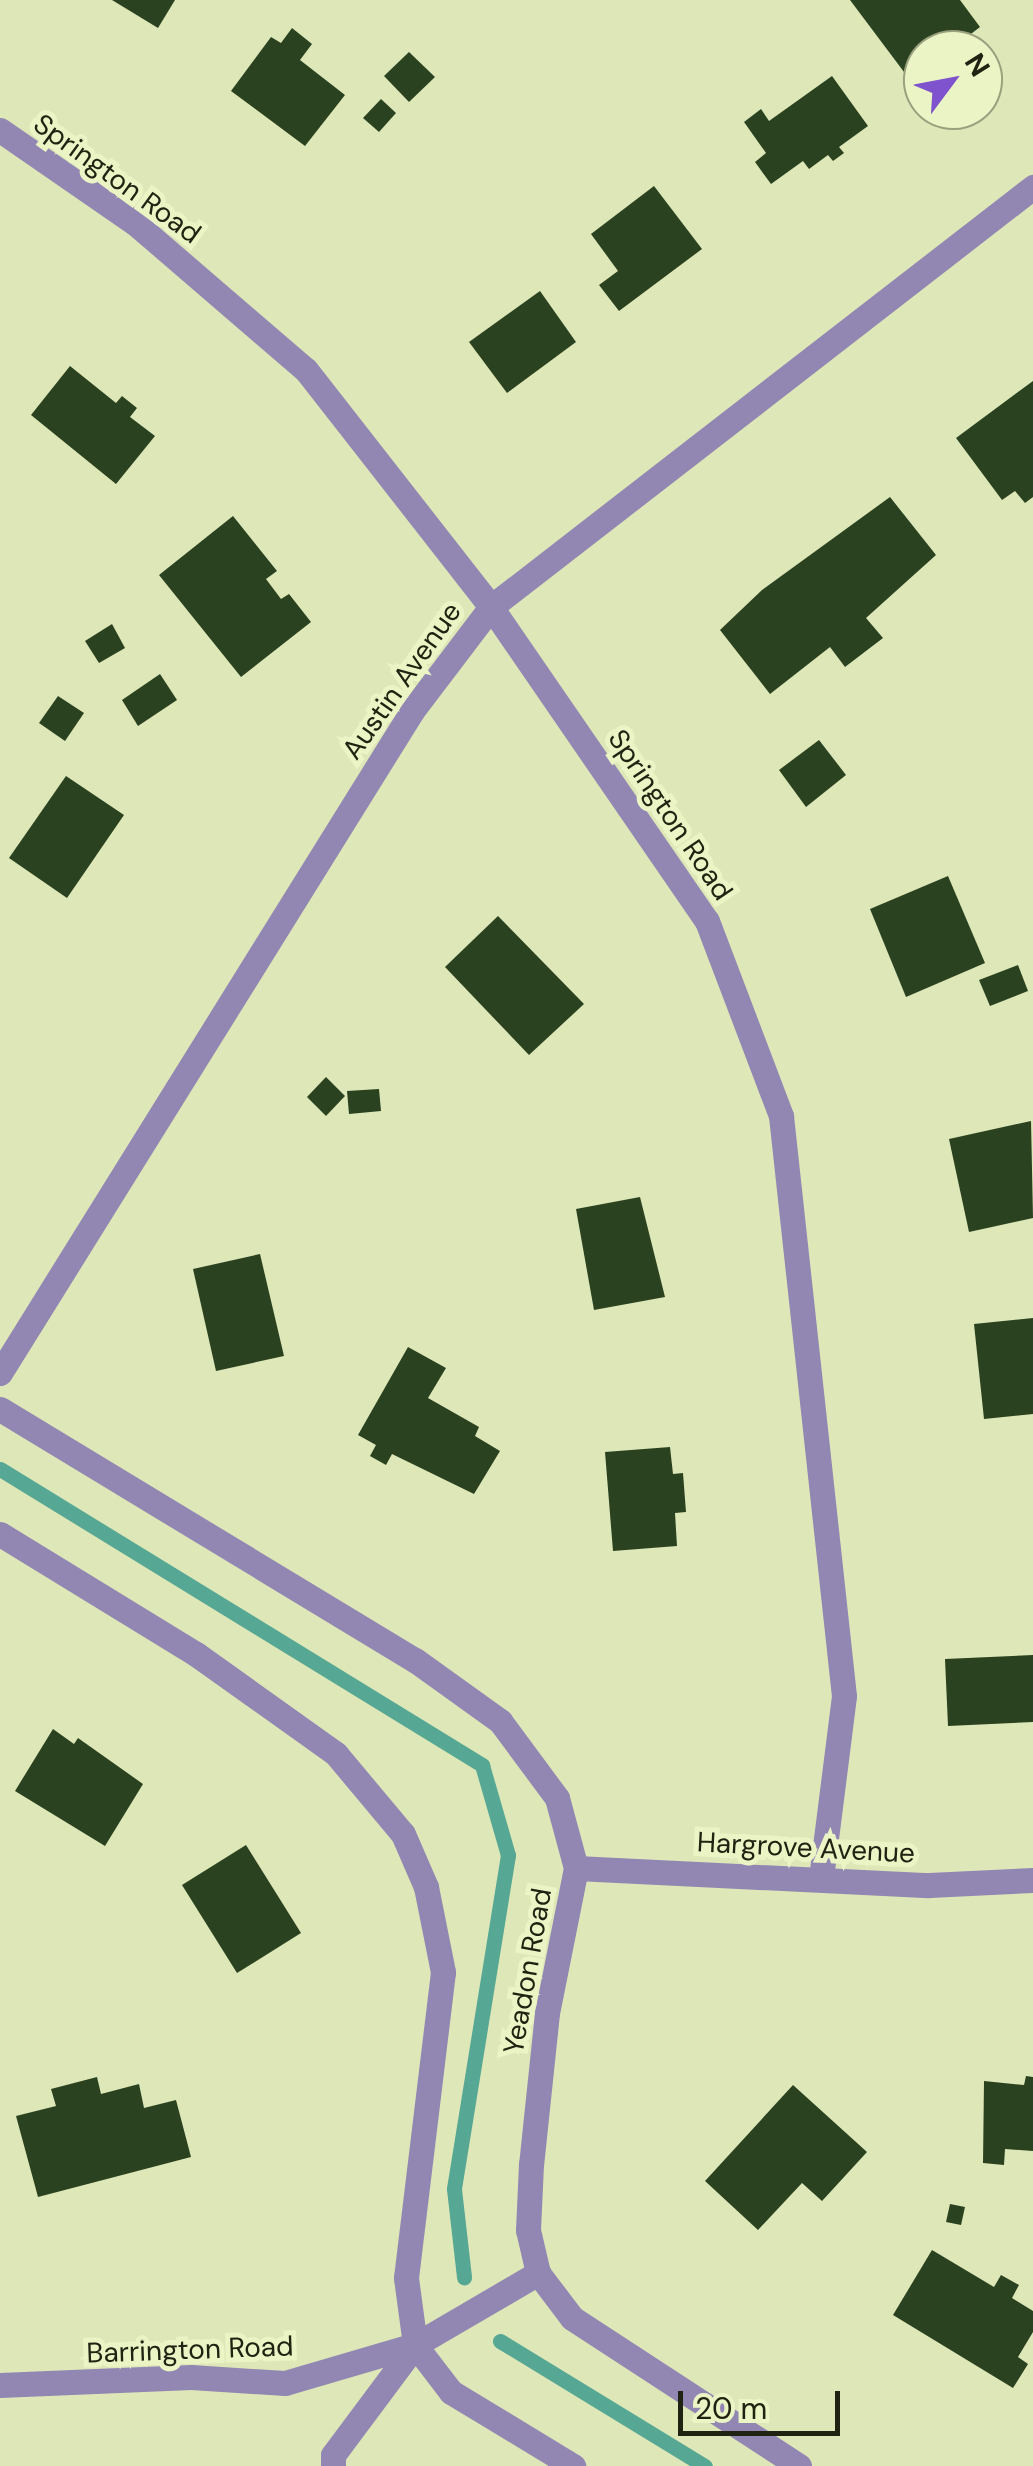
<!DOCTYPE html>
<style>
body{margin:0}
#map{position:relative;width:1033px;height:2466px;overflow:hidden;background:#dee7b8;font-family:"DM Sans",sans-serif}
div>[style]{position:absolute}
.stream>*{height:15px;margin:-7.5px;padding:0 7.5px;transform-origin:7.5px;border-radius:7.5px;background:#56a794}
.building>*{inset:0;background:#2b4221}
.minor>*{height:25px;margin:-12.5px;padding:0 12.5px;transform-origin:12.5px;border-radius:12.5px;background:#9287b3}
span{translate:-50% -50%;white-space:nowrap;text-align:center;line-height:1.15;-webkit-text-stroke:10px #ebf4c5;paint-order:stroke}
.street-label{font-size:28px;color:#202311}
.north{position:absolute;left:903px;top:30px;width:100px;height:100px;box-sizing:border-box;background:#ebf4c5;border:2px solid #9aa07d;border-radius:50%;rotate:58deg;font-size:28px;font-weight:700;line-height:40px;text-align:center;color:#202311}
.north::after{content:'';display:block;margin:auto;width:35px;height:45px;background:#7f53cd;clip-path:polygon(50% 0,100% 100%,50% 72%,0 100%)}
.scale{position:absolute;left:678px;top:2391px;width:162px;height:45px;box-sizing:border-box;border:5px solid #202311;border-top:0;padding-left:12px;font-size:30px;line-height:35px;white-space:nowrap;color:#202311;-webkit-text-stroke:8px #ebf4c5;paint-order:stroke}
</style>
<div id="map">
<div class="stream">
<i style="left:0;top:1469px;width:566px;rotate:31.55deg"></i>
<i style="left:482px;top:1765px;width:94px;rotate:73.9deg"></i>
<i style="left:508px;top:1855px;width:338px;rotate:99.2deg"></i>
<i style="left:454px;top:2189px;width:89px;rotate:83.5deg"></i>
<i style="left:500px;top:2341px;width:240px;rotate:31.4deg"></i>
</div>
<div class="building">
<i style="clip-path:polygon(112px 0,175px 0,158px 28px)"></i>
<i style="clip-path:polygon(850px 0,960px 0,980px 27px,950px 50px,923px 50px,923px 70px,910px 80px)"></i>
<i style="clip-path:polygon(292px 28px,312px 44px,300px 60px,345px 95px,305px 146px,231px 91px,271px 37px,281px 43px)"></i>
<i style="clip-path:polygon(409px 52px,435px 77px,409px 102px,384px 76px)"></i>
<i style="clip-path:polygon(832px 76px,868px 126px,839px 147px,844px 153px,833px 161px,828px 155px,809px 169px,803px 161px,771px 184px,755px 162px,766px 153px,744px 122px,761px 109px,769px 121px)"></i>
<i style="clip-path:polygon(381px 99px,396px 113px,379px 132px,363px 118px)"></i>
<i style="clip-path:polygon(654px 186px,702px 249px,619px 311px,599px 285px,618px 271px,591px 234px)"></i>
<i style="clip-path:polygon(540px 291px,576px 342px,507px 393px,469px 342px)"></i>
<i style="clip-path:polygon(70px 366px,116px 403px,122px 396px,137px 408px,130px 417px,155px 436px,116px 484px,31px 415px)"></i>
<i style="clip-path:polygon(1033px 381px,1033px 497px,1025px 503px,1015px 491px,1002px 500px,956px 438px)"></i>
<i style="clip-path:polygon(890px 497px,936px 555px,866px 618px,883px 638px,845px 667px,830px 647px,770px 694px,720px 630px,762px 590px)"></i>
<i style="clip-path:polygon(233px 516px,277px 571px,266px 579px,281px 599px,289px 594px,311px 622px,241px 677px,159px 575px)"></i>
<i style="clip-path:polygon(112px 624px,125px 648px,99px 663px,85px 641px)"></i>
<i style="clip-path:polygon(160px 674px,177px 700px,138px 726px,122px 700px)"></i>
<i style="clip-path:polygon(58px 696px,84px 713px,65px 741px,39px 723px)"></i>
<i style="clip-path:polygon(819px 740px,846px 775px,806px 807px,779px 770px)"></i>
<i style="clip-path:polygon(66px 776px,124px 815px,67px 898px,9px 858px)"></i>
<i style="clip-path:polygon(948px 876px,985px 963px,906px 997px,870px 909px)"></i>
<i style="clip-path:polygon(498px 916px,584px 1004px,529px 1055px,445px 967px)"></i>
<i style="clip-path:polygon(1018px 965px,1028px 991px,990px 1006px,979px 980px)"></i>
<i style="clip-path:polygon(326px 1077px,345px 1096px,326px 1116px,307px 1097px)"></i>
<i style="clip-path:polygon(379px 1089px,381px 1111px,349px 1114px,347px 1091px)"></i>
<i style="clip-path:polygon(1031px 1121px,1033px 1218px,969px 1232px,949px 1139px)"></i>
<i style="clip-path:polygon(640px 1197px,665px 1297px,594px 1310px,576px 1209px)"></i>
<i style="clip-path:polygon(260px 1254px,284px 1356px,216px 1371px,193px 1269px)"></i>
<i style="clip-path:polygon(1033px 1318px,1033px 1414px,984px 1419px,974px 1324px)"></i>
<i style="clip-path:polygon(408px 1347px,446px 1368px,428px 1398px,479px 1427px,475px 1436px,500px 1451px,474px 1494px,392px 1454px,386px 1465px,370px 1456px,376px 1445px,358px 1435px)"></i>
<i style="clip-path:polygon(670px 1447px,673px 1474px,683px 1473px,686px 1512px,675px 1513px,677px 1546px,613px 1551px,605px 1452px)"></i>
<i style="clip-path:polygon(1033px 1655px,1033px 1722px,948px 1726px,945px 1659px)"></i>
<i style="clip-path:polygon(53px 1729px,74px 1744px,78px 1738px,143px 1784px,105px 1846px,15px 1791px)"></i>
<i style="clip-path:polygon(246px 1845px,301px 1933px,237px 1973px,182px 1885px)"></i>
<i style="clip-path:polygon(1026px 2076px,1033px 2077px,1033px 2151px,1005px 2149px,1004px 2165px,983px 2163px,984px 2081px,1024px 2085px)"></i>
<i style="clip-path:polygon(97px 2077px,101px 2094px,139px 2084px,144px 2108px,176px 2100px,191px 2157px,38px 2197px,16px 2116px,56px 2106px,51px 2089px)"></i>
<i style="clip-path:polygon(793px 2085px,867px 2152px,822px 2201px,802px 2183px,758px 2230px,705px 2181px)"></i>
<i style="clip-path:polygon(950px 2204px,965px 2207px,961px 2225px,946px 2222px)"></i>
<i style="clip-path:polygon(932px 2250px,994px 2287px,1001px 2275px,1019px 2285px,1012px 2298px,1033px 2311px,1033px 2332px,1018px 2357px,1028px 2364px,1013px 2388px,893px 2315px)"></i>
</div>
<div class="minor">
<i style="left:0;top:130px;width:164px;rotate:34.6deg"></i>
<i style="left:135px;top:223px;width:225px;rotate:40.7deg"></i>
<i style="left:306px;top:370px;width:301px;rotate:52deg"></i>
<i style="left:491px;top:607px;width:381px;rotate:55.5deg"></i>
<i style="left:707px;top:921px;width:209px;rotate:69.2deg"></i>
<i style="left:781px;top:1116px;width:583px;rotate:83.8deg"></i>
<i style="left:844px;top:1696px;width:183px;rotate:97.2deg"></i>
<i style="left:0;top:1373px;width:780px;rotate:-58.1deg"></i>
<i style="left:412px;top:711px;width:131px;rotate:-52.8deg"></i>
<i style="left:491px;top:607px;width:686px;rotate:-37.77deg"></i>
<i style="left:0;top:1409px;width:485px;rotate:31.2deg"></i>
<i style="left:415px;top:1660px;width:105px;rotate:35.7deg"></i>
<i style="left:500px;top:1721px;width:96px;rotate:53.5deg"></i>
<i style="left:557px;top:1798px;width:73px;rotate:74.8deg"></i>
<i style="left:576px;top:1868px;width:148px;rotate:101.3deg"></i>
<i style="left:547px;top:2013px;width:152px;rotate:96deg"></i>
<i style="left:531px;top:2164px;width:66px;rotate:92.6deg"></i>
<i style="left:528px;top:2230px;width:44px;rotate:76.9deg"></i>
<i style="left:538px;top:2273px;width:56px;rotate:52.9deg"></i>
<i style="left:572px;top:2318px;width:271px;rotate:33.1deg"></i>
<i style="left:0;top:1534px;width:230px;rotate:31.5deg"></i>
<i style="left:196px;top:1654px;width:172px;rotate:35.5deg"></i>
<i style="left:336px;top:1754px;width:104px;rotate:50.1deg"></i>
<i style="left:403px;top:1834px;width:58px;rotate:66.5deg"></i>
<i style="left:426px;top:1887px;width:87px;rotate:78.7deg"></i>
<i style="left:443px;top:1972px;width:308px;rotate:96.9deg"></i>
<i style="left:406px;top:2278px;width:68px;rotate:82.3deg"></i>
<i style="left:415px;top:2345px;width:59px;rotate:52.5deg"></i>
<i style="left:451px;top:2392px;width:143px;rotate:31.2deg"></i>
<i style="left:576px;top:1868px;width:353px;rotate:2.8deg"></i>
<i style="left:929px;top:1885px;width:104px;rotate:-2.8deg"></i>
<i style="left:0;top:2385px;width:191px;rotate:-2.4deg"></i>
<i style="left:191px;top:2377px;width:94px;rotate:3.7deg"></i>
<i style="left:285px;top:2383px;width:135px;rotate:-16.3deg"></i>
<i style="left:415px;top:2345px;width:143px;rotate:-30.3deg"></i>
<i style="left:333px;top:2466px;width:11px;rotate:-90deg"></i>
<i style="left:333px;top:2455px;width:137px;rotate:-53.3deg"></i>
</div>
<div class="street-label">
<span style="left:117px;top:179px;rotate:36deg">Springton Road</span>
<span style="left:402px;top:681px;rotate:-55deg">Austin Avenue</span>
<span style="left:670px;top:815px;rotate:56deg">Springton Road</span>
<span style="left:806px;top:1848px;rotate:3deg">Hargrove Avenue</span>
<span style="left:528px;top:1971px;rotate:-80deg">Yeadon Road</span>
<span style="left:190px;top:2350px;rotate:-2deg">Barrington Road</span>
</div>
<div class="north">N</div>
<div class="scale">20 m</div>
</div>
